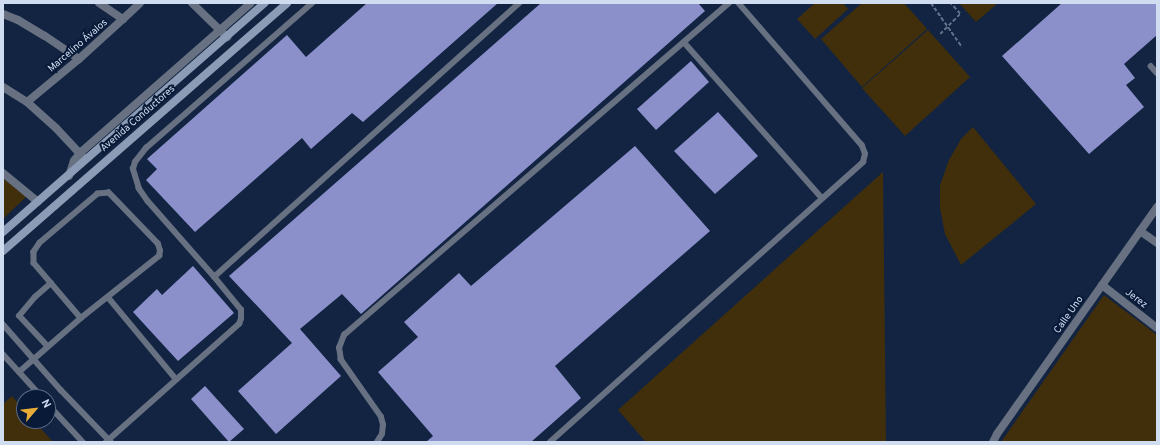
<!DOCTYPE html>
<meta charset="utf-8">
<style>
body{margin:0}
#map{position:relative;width:1160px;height:445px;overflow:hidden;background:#122442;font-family:Overpass,sans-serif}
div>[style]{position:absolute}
.green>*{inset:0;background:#412f0b}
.building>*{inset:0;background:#8b90cb}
.path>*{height:1.5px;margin-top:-0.75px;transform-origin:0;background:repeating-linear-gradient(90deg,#61718b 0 4px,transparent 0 6px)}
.service>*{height:5.5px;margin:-2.75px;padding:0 2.75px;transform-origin:2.75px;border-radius:2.75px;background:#677181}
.pedestrian>*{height:8px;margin:-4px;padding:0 4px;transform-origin:4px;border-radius:4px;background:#677181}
.minor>*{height:8px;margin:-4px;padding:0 4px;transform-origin:4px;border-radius:4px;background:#677181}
.secondary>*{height:8px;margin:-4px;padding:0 4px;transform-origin:4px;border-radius:4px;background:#8c9cb6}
span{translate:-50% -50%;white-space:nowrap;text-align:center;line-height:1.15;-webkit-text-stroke:4px #081a37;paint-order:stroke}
.street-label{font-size:10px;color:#d0ddf1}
.frame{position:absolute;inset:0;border:4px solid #d0ddf1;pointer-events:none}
.north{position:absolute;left:16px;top:389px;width:40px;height:40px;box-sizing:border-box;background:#081a37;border:1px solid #586881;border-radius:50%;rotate:62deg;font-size:11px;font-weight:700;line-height:16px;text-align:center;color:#d0ddf1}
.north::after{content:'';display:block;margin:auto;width:14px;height:18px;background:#e7ac37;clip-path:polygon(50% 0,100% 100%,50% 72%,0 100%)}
</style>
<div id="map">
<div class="green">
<i style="clip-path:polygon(815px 3px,843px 3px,848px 9px,815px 39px,797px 19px)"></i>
<i style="clip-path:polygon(862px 3px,904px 3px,927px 29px,862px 87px,821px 39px)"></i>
<i style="clip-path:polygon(959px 3px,998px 3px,976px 22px)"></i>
<i style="clip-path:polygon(928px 30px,970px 77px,905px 136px,862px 88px)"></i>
<i style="clip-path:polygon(973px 127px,1036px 204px,961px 265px,945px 234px,940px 208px,940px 185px,949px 160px,961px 139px)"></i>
<i style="clip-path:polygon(883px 172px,886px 442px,646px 442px,618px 410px)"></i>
<i style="clip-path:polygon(3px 178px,26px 197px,3px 219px)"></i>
<i style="clip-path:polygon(1104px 295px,1157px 335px,1157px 442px,1001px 442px)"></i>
<i style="clip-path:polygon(12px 396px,24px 410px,24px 421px,34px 421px,53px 442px,3px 442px,3px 404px)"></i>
</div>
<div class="building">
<i style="clip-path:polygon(367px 3px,498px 3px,363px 122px,352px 113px,311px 149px,302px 138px,195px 232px,146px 180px,157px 169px,147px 159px,287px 35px,306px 57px)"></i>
<i style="clip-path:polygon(541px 3px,698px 3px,705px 11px,361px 314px,342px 294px,300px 329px,341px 376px,276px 434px,238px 391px,292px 343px,229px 276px)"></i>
<i style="clip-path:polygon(1062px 3px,1157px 3px,1157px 35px,1124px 64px,1135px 78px,1126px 85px,1144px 107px,1089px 154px,1002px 56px)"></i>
<i style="clip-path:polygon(691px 61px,709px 82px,656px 130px,637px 109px)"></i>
<i style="clip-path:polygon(718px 112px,758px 156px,715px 194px,674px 151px)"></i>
<i style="clip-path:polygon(635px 146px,710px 231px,555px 366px,581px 398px,531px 442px,426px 442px,433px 436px,378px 372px,418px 337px,404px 322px,459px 273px,471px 286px)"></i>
<i style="clip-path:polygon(193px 266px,234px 313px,178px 361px,133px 312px,157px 289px,162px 295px)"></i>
<i style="clip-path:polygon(205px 386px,244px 429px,229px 442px,191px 399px)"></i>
</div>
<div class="path">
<i style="left:931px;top:3px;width:54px;rotate:54.8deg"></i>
<i style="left:940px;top:34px;width:28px;rotate:-45deg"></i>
<i style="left:960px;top:14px;width:15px;rotate:-132deg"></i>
</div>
<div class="service">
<i style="left:684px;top:42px;width:208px;rotate:48.5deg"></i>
<i style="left:1151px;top:66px;width:9px;rotate:49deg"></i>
<i style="left:214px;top:277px;width:100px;rotate:-131.3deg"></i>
<i style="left:148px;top:202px;width:16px;rotate:-125deg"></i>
<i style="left:139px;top:189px;width:21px;rotate:-107deg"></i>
<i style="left:133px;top:169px;width:7px;rotate:-74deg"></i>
<i style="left:135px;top:162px;width:18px;rotate:-52deg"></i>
<i style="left:146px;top:148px;width:220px;rotate:-41.1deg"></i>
<i style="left:108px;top:297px;width:107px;rotate:50.3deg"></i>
<i style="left:3px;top:324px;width:88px;rotate:48.7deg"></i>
<i style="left:61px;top:390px;width:72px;rotate:46.1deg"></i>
<i style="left:48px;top:347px;width:42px;rotate:-133.1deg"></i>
<i style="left:19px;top:316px;width:25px;rotate:-50deg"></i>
<i style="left:35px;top:297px;width:21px;rotate:-41deg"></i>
<i style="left:3px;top:354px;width:58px;rotate:47.8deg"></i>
<i style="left:19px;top:372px;width:82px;rotate:-41.1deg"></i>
<i style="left:81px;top:318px;width:100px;rotate:-38.5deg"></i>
<i style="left:159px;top:256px;width:5px;rotate:-79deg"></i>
<i style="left:160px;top:251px;width:7px;rotate:-106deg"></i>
<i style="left:158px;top:244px;width:71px;rotate:-133.9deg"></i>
<i style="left:109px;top:193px;width:11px;rotate:175deg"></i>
<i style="left:98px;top:194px;width:76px;rotate:139.8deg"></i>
<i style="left:40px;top:243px;width:11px;rotate:124deg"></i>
<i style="left:34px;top:252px;width:11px;rotate:90deg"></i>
<i style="left:34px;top:263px;width:72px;rotate:49.5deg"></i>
<i style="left:48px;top:404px;width:52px;rotate:47.4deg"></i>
<i style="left:106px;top:442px;width:178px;rotate:-41.6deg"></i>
<i style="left:239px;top:324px;width:5px;rotate:-68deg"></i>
<i style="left:241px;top:319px;width:9px;rotate:-90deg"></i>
<i style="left:241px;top:310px;width:43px;rotate:-129.3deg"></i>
<i style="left:214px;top:277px;width:410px;rotate:-41.9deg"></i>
<i style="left:377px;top:442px;width:9px;rotate:-58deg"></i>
<i style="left:382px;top:434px;width:9px;rotate:-84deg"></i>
<i style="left:383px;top:425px;width:8px;rotate:-104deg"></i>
<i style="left:381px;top:417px;width:70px;rotate:-125.1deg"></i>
<i style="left:341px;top:360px;width:12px;rotate:-99deg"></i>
<i style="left:339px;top:348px;width:14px;rotate:-69deg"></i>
<i style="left:344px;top:335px;width:508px;rotate:-40.77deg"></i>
<i style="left:550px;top:442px;width:420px;rotate:-41.8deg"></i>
<i style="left:863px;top:162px;width:8px;rotate:-76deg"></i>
<i style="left:865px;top:154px;width:9px;rotate:-111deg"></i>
<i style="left:862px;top:146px;width:189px;rotate:-130.9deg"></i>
</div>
<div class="pedestrian">
<i style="left:79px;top:59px;width:59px;rotate:-42.3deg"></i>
</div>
<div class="minor">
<i style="left:99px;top:3px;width:29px;rotate:34deg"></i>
<i style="left:123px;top:19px;width:23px;rotate:-43deg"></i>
<i style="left:192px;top:3px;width:49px;rotate:44.2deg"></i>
<i style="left:3px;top:14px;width:16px;rotate:22deg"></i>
<i style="left:18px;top:20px;width:31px;rotate:31deg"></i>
<i style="left:45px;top:36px;width:41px;rotate:34.1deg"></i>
<i style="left:79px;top:59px;width:67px;rotate:140.4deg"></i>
<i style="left:3px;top:87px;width:28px;rotate:32deg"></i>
<i style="left:27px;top:102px;width:39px;rotate:42deg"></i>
<i style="left:56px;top:128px;width:40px;rotate:47deg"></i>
<i style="left:3px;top:173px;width:45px;rotate:39.6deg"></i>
<i style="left:69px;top:176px;width:16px;rotate:-72deg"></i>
<i style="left:74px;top:161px;width:10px;rotate:-53deg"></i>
<i style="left:80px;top:153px;width:227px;rotate:-41.3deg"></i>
<i style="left:1140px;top:231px;width:21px;rotate:35deg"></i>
<i style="left:1102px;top:285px;width:70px;rotate:38deg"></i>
<i style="left:993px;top:442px;width:9px;rotate:-63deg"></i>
<i style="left:997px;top:434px;width:278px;rotate:-54.8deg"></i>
</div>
<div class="secondary">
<i style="left:3px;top:232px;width:348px;rotate:-41.2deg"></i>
<i style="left:3px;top:251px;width:377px;rotate:-41.1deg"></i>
</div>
<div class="street-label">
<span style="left:78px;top:46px;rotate:-41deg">Marcelino Ávalos</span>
<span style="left:138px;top:119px;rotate:-41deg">Avenida Conductores</span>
<span style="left:1136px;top:299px;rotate:37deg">Jerez</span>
<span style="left:1069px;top:315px;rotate:-55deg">Calle Uno</span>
</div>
<div class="frame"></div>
<div class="north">N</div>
</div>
